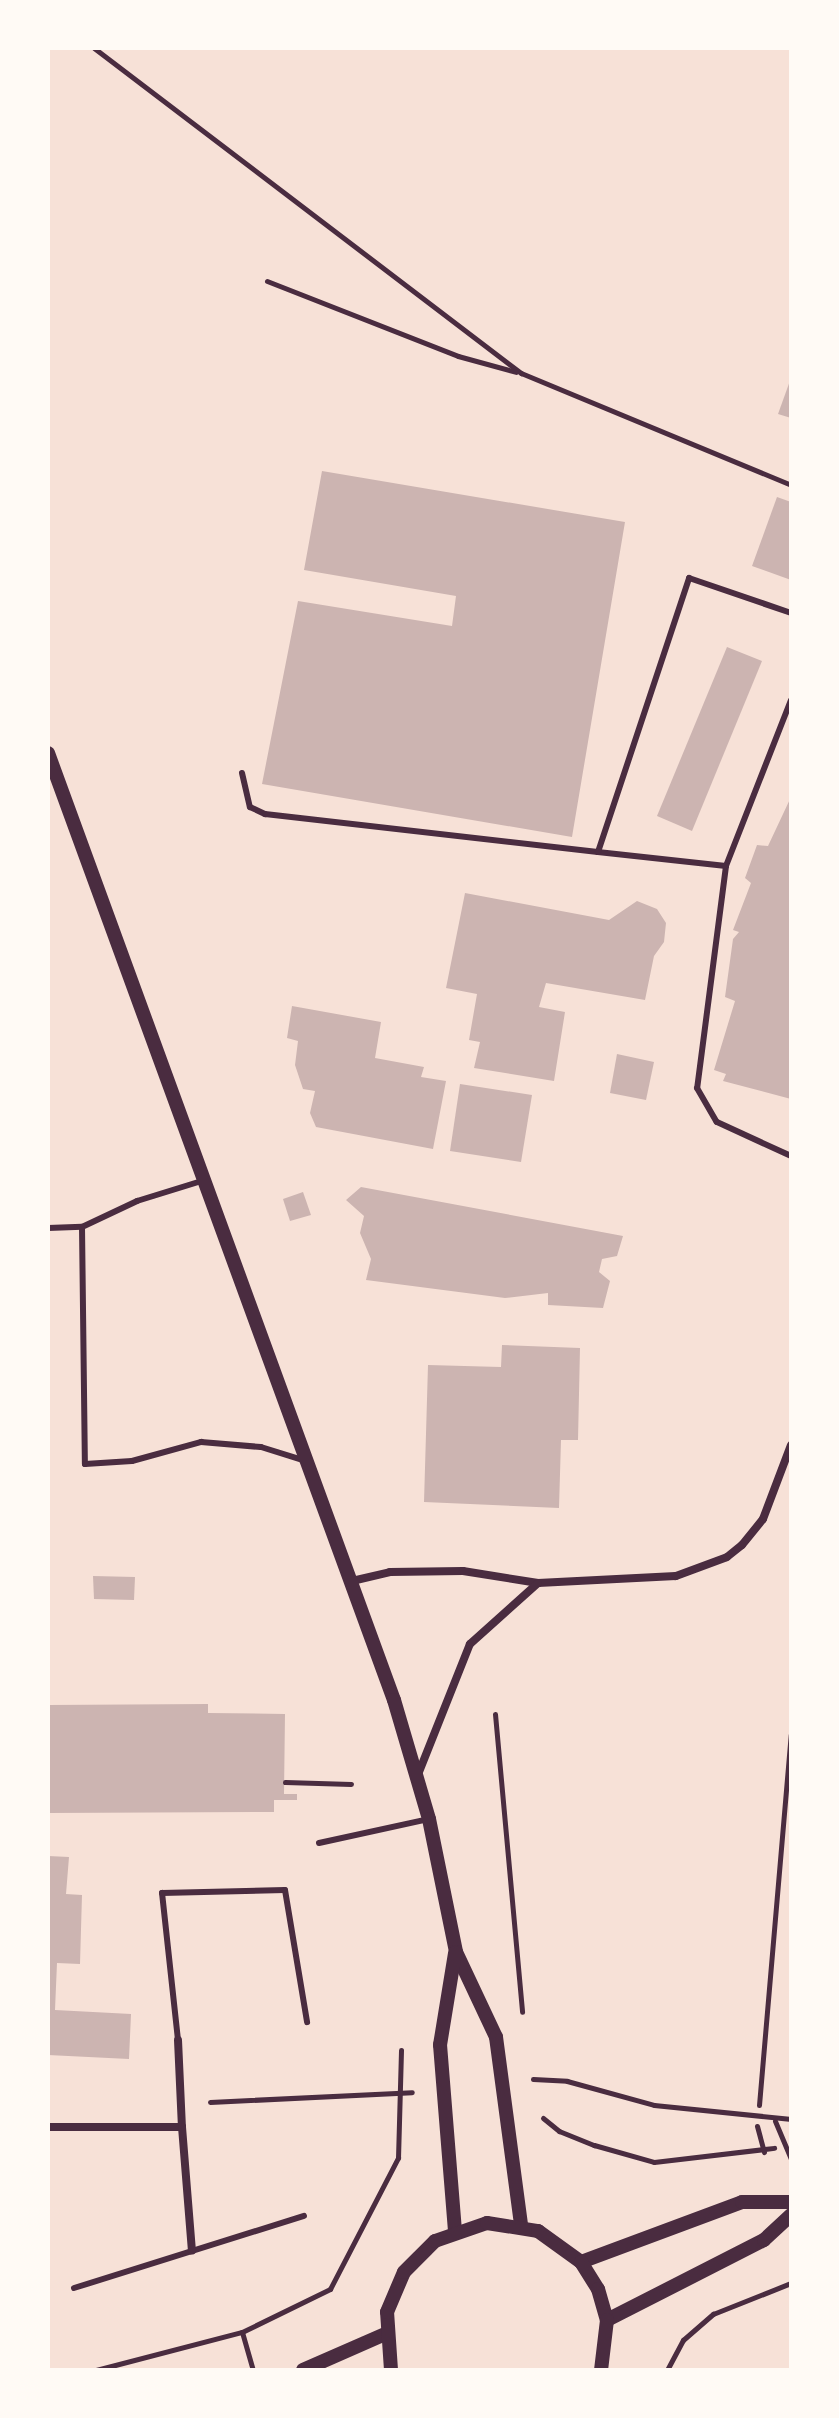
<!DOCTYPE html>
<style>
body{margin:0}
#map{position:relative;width:839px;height:2418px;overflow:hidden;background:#f7e1d7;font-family:Signika,sans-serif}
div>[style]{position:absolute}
.building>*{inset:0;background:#ccb4b1}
.path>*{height:5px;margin:-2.5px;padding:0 2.5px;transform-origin:2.5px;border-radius:2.5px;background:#4a2c40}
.service>*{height:6px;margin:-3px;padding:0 3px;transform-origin:3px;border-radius:3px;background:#4a2c40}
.minor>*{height:8px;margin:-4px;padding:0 4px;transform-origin:4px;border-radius:4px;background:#4a2c40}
.tertiary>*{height:14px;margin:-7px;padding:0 7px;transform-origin:7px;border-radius:7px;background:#4a2c40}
span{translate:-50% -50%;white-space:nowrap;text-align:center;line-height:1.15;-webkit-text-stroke:8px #fffaf5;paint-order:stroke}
.frame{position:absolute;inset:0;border:50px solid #fffaf5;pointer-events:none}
</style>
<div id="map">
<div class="building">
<i style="clip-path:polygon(791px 378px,791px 418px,778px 414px)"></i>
<i style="clip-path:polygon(322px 471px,625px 522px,572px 837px,262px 784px,298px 601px,452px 626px,456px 596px,304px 570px)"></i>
<i style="clip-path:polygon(777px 497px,791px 502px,791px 580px,752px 566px)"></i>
<i style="clip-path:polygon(727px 647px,762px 661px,692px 831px,657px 816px)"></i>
<i style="clip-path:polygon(791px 797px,791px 1099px,723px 1081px,726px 1074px,714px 1070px,735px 1001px,725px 997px,733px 939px,739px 932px,733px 930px,751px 883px,745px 878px,757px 845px,768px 846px)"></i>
<i style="clip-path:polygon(465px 893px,609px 920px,637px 901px,657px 909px,666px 923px,664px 942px,654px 956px,645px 1000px,546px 983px,539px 1007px,565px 1012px,554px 1081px,474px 1068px,480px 1042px,469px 1040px,477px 994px,446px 988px)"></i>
<i style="clip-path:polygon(292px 1006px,381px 1022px,375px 1058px,424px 1067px,421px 1077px,446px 1081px,433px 1149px,316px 1127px,310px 1113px,315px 1091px,303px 1089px,295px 1065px,298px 1041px,287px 1038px)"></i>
<i style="clip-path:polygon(617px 1054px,654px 1062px,646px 1100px,610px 1093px)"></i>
<i style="clip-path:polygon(460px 1084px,532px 1095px,521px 1162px,450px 1151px)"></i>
<i style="clip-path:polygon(361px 1187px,623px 1236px,617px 1256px,602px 1259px,599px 1272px,610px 1281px,603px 1308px,548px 1305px,548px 1293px,505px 1298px,366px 1280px,371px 1259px,360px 1233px,364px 1216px,346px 1200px)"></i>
<i style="clip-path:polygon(303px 1192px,311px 1215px,290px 1221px,283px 1199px)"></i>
<i style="clip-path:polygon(502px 1345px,580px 1348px,578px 1440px,561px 1440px,559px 1508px,424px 1502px,428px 1365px,501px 1367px)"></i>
<i style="clip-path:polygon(93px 1576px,135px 1577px,134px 1600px,94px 1599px)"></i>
<i style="clip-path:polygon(208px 1704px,208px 1713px,285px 1714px,284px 1794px,297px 1794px,297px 1800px,274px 1800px,274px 1812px,48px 1813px,48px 1705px)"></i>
<i style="clip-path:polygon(48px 1856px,69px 1857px,66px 1894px,82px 1895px,80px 1964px,57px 1963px,55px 2010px,131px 2014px,129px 2059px,48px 2055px)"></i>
</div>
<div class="path">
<i style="left:94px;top:48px;width:537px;rotate:37.28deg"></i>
<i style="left:521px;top:373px;width:292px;rotate:22.5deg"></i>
<i style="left:267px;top:281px;width:205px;rotate:21.4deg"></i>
<i style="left:458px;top:356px;width:60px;rotate:15.4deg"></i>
<i style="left:495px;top:1714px;width:299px;rotate:84.8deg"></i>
<i style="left:285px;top:1782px;width:66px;rotate:1.7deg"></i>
<i style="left:533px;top:2079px;width:34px;rotate:3deg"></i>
<i style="left:567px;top:2081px;width:90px;rotate:15.4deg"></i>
<i style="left:654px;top:2105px;width:138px;rotate:5.8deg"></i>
<i style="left:210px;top:2102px;width:202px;rotate:-2.8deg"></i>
<i style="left:759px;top:2105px;width:372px;rotate:-85.1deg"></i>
<i style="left:543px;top:2118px;width:21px;rotate:39deg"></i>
<i style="left:559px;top:2131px;width:38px;rotate:22deg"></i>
<i style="left:594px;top:2145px;width:62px;rotate:15.8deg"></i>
<i style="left:654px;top:2162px;width:121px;rotate:-6.7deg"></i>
<i style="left:775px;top:2121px;width:41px;rotate:67.2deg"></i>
<i style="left:757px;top:2126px;width:27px;rotate:75deg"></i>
<i style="left:242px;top:2332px;width:40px;rotate:74deg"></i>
<i style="left:96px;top:2370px;width:151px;rotate:-14.6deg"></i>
<i style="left:242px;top:2332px;width:98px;rotate:-26deg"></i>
<i style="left:330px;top:2289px;width:148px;rotate:-62.6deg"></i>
<i style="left:398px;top:2158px;width:108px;rotate:-88.4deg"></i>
<i style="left:667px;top:2370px;width:34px;rotate:-62deg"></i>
<i style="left:683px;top:2340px;width:40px;rotate:-41deg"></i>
<i style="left:713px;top:2314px;width:84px;rotate:-21.7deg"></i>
</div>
<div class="service">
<i style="left:791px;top:700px;width:178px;rotate:111.4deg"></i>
<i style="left:726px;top:866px;width:224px;rotate:97.4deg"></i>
<i style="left:697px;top:1088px;width:39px;rotate:60deg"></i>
<i style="left:717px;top:1122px;width:81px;rotate:24.7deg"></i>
<i style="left:242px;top:773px;width:35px;rotate:77deg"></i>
<i style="left:250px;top:807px;width:17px;rotate:25deg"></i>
<i style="left:265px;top:814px;width:335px;rotate:6.5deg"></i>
<i style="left:726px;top:866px;width:129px;rotate:-173.8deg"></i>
<i style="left:598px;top:852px;width:289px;rotate:-71.6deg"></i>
<i style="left:689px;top:578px;width:108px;rotate:18.9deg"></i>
<i style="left:82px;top:1227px;width:237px;rotate:89.3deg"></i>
<i style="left:85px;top:1464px;width:47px;rotate:-3.7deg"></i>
<i style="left:132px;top:1461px;width:72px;rotate:-15.4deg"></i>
<i style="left:201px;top:1442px;width:60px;rotate:4.8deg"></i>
<i style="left:261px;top:1447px;width:44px;rotate:17.2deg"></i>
<i style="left:48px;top:1228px;width:34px;rotate:-2deg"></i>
<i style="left:82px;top:1227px;width:61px;rotate:-25.3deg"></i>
<i style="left:137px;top:1201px;width:71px;rotate:-17.2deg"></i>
<i style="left:319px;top:1843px;width:113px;rotate:-12.3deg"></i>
<i style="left:178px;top:2040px;width:148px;rotate:-96.2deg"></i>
<i style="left:162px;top:1893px;width:123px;rotate:-1.4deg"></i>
<i style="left:285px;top:1890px;width:134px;rotate:80.5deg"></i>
<i style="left:74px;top:2288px;width:241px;rotate:-17.4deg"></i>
</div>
<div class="minor">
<i style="left:352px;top:1581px;width:39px;rotate:-13deg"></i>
<i style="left:390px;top:1572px;width:73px;rotate:-0.8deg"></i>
<i style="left:463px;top:1571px;width:76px;rotate:9.1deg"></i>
<i style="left:538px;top:1583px;width:138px;rotate:-2.9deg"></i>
<i style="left:676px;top:1576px;width:54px;rotate:-20.4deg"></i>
<i style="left:727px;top:1557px;width:19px;rotate:-39deg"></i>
<i style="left:742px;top:1545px;width:33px;rotate:-51deg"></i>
<i style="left:763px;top:1519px;width:79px;rotate:-69.3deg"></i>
<i style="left:417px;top:1777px;width:143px;rotate:-68.3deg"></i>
<i style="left:470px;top:1644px;width:91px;rotate:-41.9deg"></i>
<i style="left:178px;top:2040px;width:87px;rotate:87.4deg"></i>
<i style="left:48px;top:2127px;width:134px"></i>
<i style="left:182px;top:2127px;width:124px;rotate:85.4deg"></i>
</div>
<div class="tertiary">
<i style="left:48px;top:753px;width:1008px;rotate:69.93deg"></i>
<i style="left:394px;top:1700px;width:124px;rotate:73.6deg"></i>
<i style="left:429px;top:1819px;width:136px;rotate:78.5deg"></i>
<i style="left:456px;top:1952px;width:94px;rotate:64.8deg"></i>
<i style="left:496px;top:2037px;width:190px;rotate:82.4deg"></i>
<i style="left:455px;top:2231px;width:187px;rotate:-94.6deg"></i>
<i style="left:440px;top:2045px;width:93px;rotate:-80.7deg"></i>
<i style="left:581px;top:2262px;width:172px;rotate:-20.4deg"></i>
<i style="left:742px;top:2202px;width:49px"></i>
<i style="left:607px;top:2320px;width:176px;rotate:-27deg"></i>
<i style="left:764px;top:2240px;width:37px;rotate:-43deg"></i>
<i style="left:303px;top:2370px;width:90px;rotate:-23.7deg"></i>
<i style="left:391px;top:2370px;width:58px;rotate:-93.9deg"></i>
<i style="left:387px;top:2312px;width:43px;rotate:-67deg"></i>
<i style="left:404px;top:2272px;width:44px;rotate:-45deg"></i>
<i style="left:435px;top:2241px;width:55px;rotate:-19.1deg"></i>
<i style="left:487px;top:2223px;width:52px;rotate:8.9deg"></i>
<i style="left:538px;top:2231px;width:53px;rotate:35.8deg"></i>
<i style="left:581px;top:2262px;width:32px;rotate:58deg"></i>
<i style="left:598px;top:2289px;width:32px;rotate:74deg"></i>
<i style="left:607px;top:2320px;width:50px;rotate:96.8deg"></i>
</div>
<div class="frame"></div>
</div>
